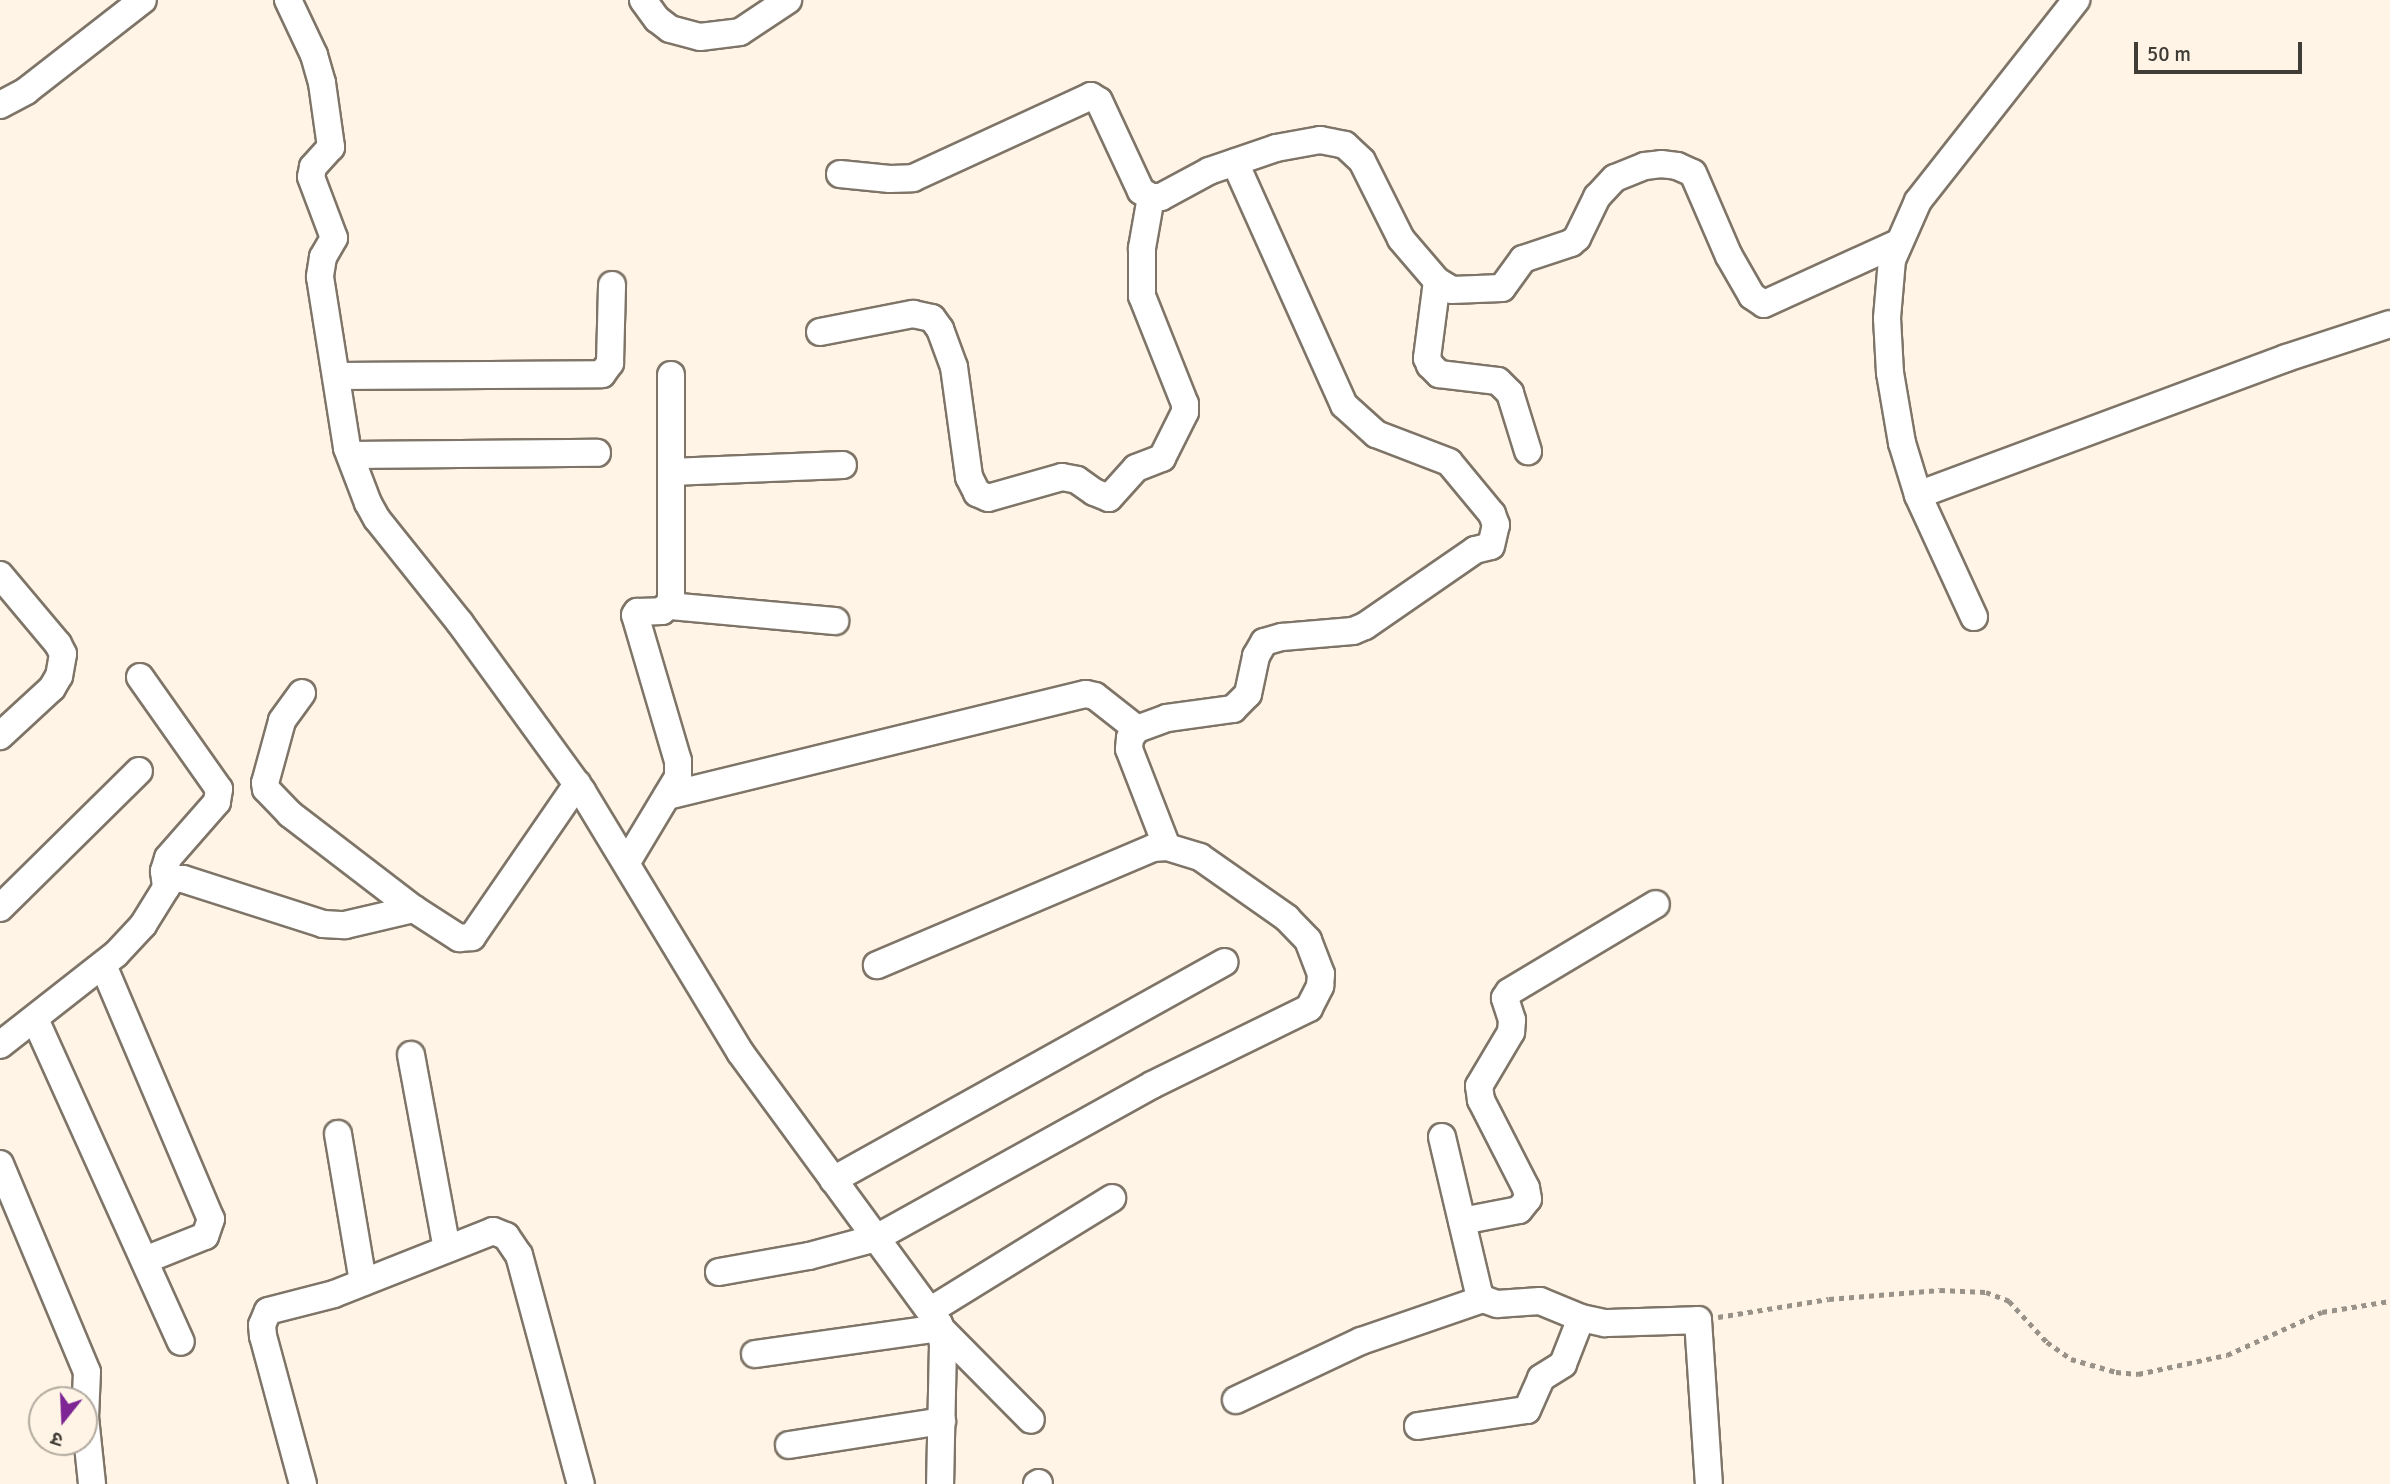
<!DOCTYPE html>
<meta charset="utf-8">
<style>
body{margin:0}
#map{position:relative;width:2390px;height:1484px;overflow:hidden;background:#fff4e6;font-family:Signika,"Noto Sans Devanagari",sans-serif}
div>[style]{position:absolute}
.path>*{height:4.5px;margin-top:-2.25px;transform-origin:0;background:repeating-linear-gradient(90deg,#999288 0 5px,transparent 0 10px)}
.roads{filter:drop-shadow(2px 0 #7e7568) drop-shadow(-2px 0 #7e7568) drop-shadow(0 2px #7e7568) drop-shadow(0 -2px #7e7568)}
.minor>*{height:26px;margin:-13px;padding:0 13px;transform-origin:13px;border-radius:13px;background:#fff}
span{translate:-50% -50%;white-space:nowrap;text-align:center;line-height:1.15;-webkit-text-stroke:5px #fff4e6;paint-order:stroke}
.north{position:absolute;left:28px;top:1386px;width:70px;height:70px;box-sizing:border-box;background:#fff4e6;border:2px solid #b3aaa0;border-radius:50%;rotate:198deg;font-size:19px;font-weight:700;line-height:28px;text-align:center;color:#403c36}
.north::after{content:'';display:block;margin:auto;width:24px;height:32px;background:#7d2694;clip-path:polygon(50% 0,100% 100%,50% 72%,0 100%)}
.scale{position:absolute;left:2134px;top:42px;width:168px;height:32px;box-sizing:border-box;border:4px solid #403c36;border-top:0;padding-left:9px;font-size:21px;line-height:24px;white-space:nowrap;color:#403c36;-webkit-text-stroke:5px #fff4e6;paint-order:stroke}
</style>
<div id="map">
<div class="path">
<i style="left:1718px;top:1317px;width:112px;rotate:-9.2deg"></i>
<i style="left:1829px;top:1299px;width:111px;rotate:-4.6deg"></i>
<i style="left:1940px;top:1290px;width:46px;rotate:2.5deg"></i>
<i style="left:1986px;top:1292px;width:25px;rotate:21deg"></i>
<i style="left:2009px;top:1301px;width:56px;rotate:47.2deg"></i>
<i style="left:2047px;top:1342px;width:29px;rotate:35deg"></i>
<i style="left:2071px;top:1359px;width:47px;rotate:16.1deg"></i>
<i style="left:2116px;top:1372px;width:22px;rotate:5deg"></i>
<i style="left:2138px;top:1374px;width:91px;rotate:-12.1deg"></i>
<i style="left:2227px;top:1355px;width:104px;rotate:-24.4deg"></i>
<i style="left:2322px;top:1312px;width:69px;rotate:-9.2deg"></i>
</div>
<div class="roads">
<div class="minor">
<i style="left:288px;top:0;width:61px;rotate:64.7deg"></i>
<i style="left:314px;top:55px;width:29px;rotate:74deg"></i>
<i style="left:322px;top:83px;width:65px;rotate:82deg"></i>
<i style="left:331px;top:147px;width:27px;rotate:132deg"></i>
<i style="left:313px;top:167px;width:10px;rotate:101deg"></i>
<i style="left:311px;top:177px;width:65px;rotate:69.3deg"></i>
<i style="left:334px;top:238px;width:22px;rotate:120deg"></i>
<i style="left:323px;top:257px;width:20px;rotate:99deg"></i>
<i style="left:320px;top:277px;width:173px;rotate:81deg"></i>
<i style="left:347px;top:448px;width:59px;rotate:69.1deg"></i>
<i style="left:368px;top:503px;width:18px;rotate:61deg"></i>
<i style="left:377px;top:519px;width:133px;rotate:51.4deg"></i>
<i style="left:460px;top:623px;width:208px;rotate:54deg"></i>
<i style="left:582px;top:791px;width:305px;rotate:58.8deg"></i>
<i style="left:740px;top:1052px;width:337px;rotate:53.8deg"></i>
<i style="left:939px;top:1324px;width:20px;rotate:79deg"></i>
<i style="left:943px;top:1344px;width:140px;rotate:91.2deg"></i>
<i style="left:643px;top:0;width:24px;rotate:54deg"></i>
<i style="left:657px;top:19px;width:16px;rotate:38deg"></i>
<i style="left:670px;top:29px;width:31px;rotate:15deg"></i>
<i style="left:700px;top:37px;width:40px;rotate:-7.1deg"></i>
<i style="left:740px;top:32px;width:58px;rotate:-33.7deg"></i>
<i style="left:0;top:105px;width:30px;rotate:-28deg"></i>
<i style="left:26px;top:91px;width:148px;rotate:-37.9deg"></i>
<i style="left:840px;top:174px;width:50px;rotate:5.7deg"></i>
<i style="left:890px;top:179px;width:23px;rotate:-2deg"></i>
<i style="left:913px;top:178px;width:196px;rotate:-24.7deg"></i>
<i style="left:1091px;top:96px;width:9px;rotate:32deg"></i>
<i style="left:1099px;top:101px;width:99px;rotate:65deg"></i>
<i style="left:1141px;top:191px;width:12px;rotate:31deg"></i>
<i style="left:1151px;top:197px;width:10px"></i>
<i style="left:1161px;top:197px;width:55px;rotate:-28.4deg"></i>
<i style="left:1209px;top:171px;width:71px;rotate:-18.9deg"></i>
<i style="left:1276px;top:148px;width:45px;rotate:-10.3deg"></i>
<i style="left:1320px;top:140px;width:25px;rotate:11deg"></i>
<i style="left:1345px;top:145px;width:23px;rotate:43deg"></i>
<i style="left:1362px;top:161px;width:87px;rotate:63.4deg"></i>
<i style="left:1401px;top:239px;width:55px;rotate:49.4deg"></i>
<i style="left:1437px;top:281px;width:17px;rotate:31deg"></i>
<i style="left:1452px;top:290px;width:50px;rotate:-2.3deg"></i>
<i style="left:1502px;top:288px;width:36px;rotate:-54deg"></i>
<i style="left:1523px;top:259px;width:51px;rotate:-18.4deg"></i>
<i style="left:1571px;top:243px;width:8px;rotate:-40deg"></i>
<i style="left:1577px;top:238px;width:46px;rotate:-64deg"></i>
<i style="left:1597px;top:197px;width:26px;rotate:-47deg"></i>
<i style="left:1615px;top:178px;width:32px;rotate:-22deg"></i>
<i style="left:1645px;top:166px;width:16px;rotate:-7deg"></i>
<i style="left:1661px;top:164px;width:16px;rotate:7deg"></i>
<i style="left:1677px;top:166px;width:17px;rotate:24deg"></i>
<i style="left:1693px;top:173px;width:90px;rotate:66.6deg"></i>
<i style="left:1729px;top:256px;width:46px;rotate:60.1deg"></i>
<i style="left:1752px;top:296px;width:14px;rotate:34deg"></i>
<i style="left:1764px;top:304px;width:147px;rotate:-24.5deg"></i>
<i style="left:1437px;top:281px;width:78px;rotate:97.4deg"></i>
<i style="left:1427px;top:358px;width:8px;rotate:67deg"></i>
<i style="left:1430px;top:365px;width:13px;rotate:45deg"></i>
<i style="left:1439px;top:374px;width:59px;rotate:6.8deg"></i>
<i style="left:1498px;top:381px;width:17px;rotate:45deg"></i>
<i style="left:1510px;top:393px;width:61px;rotate:72.8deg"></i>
<i style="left:820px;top:332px;width:95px;rotate:-11deg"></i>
<i style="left:913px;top:314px;width:19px;rotate:12deg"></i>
<i style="left:932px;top:318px;width:14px;rotate:54deg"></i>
<i style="left:940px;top:329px;width:40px;rotate:69.8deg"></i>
<i style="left:954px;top:367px;width:111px;rotate:82.2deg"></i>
<i style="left:969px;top:477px;width:18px;rotate:63deg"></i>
<i style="left:977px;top:493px;width:12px;rotate:24deg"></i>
<i style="left:988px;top:498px;width:77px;rotate:-15.8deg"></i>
<i style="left:1062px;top:477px;width:15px;rotate:11deg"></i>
<i style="left:1077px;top:480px;width:21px;rotate:35deg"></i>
<i style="left:1094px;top:492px;width:16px;rotate:22deg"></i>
<i style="left:1109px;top:498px;width:40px;rotate:-48deg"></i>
<i style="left:1136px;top:468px;width:28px;rotate:-21deg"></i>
<i style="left:1162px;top:458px;width:51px;rotate:-63.4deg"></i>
<i style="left:1185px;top:412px;width:8px;rotate:-90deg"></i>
<i style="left:1185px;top:404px;width:116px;rotate:-111.7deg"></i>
<i style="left:1142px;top:296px;width:48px;rotate:-90deg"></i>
<i style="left:1142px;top:248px;width:52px;rotate:-80deg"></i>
<i style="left:338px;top:376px;width:264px;rotate:-0.4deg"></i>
<i style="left:602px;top:374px;width:14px;rotate:-54deg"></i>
<i style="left:610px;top:363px;width:78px;rotate:-88.5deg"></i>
<i style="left:350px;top:455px;width:247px;rotate:-0.5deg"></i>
<i style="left:671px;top:472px;width:172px;rotate:-2.3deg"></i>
<i style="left:1918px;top:495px;width:393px;rotate:-20.4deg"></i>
<i style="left:2286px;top:358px;width:109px;rotate:-18.1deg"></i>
<i style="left:0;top:575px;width:90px;rotate:50deg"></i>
<i style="left:58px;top:644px;width:11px;rotate:63deg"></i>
<i style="left:63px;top:654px;width:22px;rotate:100deg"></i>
<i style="left:59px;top:676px;width:14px;rotate:120deg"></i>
<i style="left:52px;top:688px;width:71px;rotate:137.3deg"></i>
<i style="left:670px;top:606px;width:166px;rotate:5.2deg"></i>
<i style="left:1974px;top:617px;width:134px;rotate:-114.7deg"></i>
<i style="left:1918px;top:495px;width:54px;rotate:-107.1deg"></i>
<i style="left:1902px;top:443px;width:71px;rotate:-99.7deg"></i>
<i style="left:1890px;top:373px;width:55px;rotate:-93.1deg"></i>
<i style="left:1887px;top:318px;width:58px;rotate:-85.1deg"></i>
<i style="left:1892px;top:260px;width:64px;rotate:-66.2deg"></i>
<i style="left:1918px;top:201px;width:256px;rotate:-51.8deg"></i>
<i style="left:140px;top:677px;width:137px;rotate:54.8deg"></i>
<i style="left:219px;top:789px;width:13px;rotate:99deg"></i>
<i style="left:217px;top:802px;width:74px;rotate:131.2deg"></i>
<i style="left:168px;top:858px;width:14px;rotate:107deg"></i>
<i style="left:164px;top:871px;width:17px;rotate:83deg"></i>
<i style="left:302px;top:693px;width:34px;rotate:126deg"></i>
<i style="left:282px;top:721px;width:64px;rotate:105.3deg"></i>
<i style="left:265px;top:783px;width:6px;rotate:81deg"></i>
<i style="left:266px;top:789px;width:35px;rotate:46deg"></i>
<i style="left:290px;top:814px;width:156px;rotate:37.5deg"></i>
<i style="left:667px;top:796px;width:431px;rotate:-13.7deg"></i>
<i style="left:1086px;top:694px;width:9px;rotate:13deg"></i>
<i style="left:1095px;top:696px;width:53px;rotate:38.2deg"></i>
<i style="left:1167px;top:847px;width:105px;rotate:-111.2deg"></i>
<i style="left:1129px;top:749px;width:11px;rotate:-85deg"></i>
<i style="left:1130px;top:738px;width:11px;rotate:-52deg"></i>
<i style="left:1137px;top:729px;width:32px;rotate:-20deg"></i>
<i style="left:1167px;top:718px;width:67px;rotate:-7.8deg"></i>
<i style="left:1233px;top:709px;width:21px;rotate:-45deg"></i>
<i style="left:1248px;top:694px;width:39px;rotate:-78deg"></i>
<i style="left:1256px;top:656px;width:16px;rotate:-60deg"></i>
<i style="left:1264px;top:642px;width:19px;rotate:-16deg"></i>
<i style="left:1282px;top:637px;width:71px;rotate:-4.8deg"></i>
<i style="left:1353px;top:631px;width:13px;rotate:-23deg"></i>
<i style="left:1365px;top:626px;width:134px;rotate:-34.6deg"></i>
<i style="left:1475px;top:550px;width:16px;rotate:-14deg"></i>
<i style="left:1491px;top:546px;width:22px;rotate:-77deg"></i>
<i style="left:1496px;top:525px;width:12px;rotate:-110deg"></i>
<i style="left:1492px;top:514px;width:67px;rotate:-129.6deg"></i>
<i style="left:1449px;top:462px;width:78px;rotate:-159deg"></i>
<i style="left:1376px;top:434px;width:43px;rotate:-137.8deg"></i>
<i style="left:1344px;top:405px;width:266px;rotate:-114.2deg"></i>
<i style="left:627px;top:862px;width:99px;rotate:-59deg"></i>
<i style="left:678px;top:777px;width:16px;rotate:-90deg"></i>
<i style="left:678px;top:761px;width:152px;rotate:-106.4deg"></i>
<i style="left:635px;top:615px;width:4px;rotate:-56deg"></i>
<i style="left:637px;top:612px;width:25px;rotate:-2deg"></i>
<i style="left:662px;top:611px;width:13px;rotate:-45deg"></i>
<i style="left:671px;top:602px;width:227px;rotate:-90deg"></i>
<i style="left:0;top:908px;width:195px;rotate:-44.6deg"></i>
<i style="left:103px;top:965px;width:276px;rotate:67deg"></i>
<i style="left:211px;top:1219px;width:18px;rotate:109deg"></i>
<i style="left:205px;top:1236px;width:65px;rotate:158.2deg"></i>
<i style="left:35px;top:1019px;width:354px;rotate:65.7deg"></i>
<i style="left:0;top:1045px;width:147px;rotate:-38.1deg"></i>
<i style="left:116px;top:954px;width:40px;rotate:-47deg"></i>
<i style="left:143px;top:925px;width:49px;rotate:-58.2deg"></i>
<i style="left:169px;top:883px;width:7px;rotate:-34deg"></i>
<i style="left:175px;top:879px;width:8px"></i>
<i style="left:183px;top:879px;width:147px;rotate:17.8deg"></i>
<i style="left:323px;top:924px;width:22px;rotate:3deg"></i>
<i style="left:345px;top:925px;width:71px;rotate:-13.1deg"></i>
<i style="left:414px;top:909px;width:54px;rotate:32.8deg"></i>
<i style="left:459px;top:938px;width:13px;rotate:-4deg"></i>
<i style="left:472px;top:937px;width:186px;rotate:-55.5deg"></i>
<i style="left:411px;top:1055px;width:197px;rotate:79.5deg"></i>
<i style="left:338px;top:1134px;width:150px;rotate:80.4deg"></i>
<i style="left:1442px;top:1137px;width:161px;rotate:76.7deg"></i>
<i style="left:1479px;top:1294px;width:6px;rotate:51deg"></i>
<i style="left:1483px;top:1299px;width:15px;rotate:20deg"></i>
<i style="left:1497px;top:1304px;width:43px;rotate:-4deg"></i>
<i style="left:1540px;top:1301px;width:44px;rotate:22.5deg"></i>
<i style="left:1581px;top:1318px;width:25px;rotate:12deg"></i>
<i style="left:1605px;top:1323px;width:93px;rotate:-1.8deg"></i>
<i style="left:1698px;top:1320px;width:164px;rotate:86.2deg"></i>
<i style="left:0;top:1164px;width:225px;rotate:67.3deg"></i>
<i style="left:87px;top:1372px;width:45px;rotate:92.5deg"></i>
<i style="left:85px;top:1417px;width:67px;rotate:84deg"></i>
<i style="left:833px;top:1180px;width:448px;rotate:-29.1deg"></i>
<i style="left:1462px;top:1221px;width:58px;rotate:-10.9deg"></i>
<i style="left:1519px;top:1210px;width:14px;rotate:-51deg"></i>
<i style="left:1528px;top:1199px;width:11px;rotate:-100deg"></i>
<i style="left:1526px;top:1188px;width:99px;rotate:-117.1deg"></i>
<i style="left:1481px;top:1100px;width:14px;rotate:-98deg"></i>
<i style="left:1479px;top:1086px;width:63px;rotate:-59.3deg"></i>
<i style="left:1511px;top:1032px;width:12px;rotate:-85deg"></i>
<i style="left:1512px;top:1020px;width:23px;rotate:-108deg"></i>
<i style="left:1505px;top:998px;width:7px;rotate:-56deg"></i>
<i style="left:1509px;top:992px;width:171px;rotate:-30.9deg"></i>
<i style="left:719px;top:1272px;width:91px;rotate:-10.1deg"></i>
<i style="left:809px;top:1256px;width:69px;rotate:-15deg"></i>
<i style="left:876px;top:1238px;width:316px;rotate:-29deg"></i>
<i style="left:1152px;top:1085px;width:175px;rotate:-26.1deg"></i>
<i style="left:1309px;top:1008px;width:25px;rotate:-63deg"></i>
<i style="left:1320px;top:986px;width:12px;rotate:-85deg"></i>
<i style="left:1321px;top:974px;width:36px;rotate:-111deg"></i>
<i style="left:1308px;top:940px;width:30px;rotate:-134deg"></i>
<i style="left:1287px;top:918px;width:106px;rotate:-145deg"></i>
<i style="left:1200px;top:857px;width:34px;rotate:-163deg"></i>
<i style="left:1167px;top:847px;width:14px;rotate:176deg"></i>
<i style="left:1153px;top:848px;width:300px;rotate:157deg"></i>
<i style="left:931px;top:1310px;width:213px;rotate:-31.7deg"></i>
<i style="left:755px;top:1354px;width:187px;rotate:-8deg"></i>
<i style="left:940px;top:1328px;width:129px;rotate:45.3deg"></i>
<i style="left:1236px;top:1400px;width:138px;rotate:-25.3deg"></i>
<i style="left:1361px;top:1341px;width:129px;rotate:-19deg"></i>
<i style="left:1418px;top:1426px;width:110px;rotate:-8.4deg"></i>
<i style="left:1527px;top:1410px;width:35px;rotate:-66deg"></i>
<i style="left:1541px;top:1378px;width:26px;rotate:-32deg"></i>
<i style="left:1563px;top:1364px;width:49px;rotate:-68.6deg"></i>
<i style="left:789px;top:1445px;width:155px;rotate:-8.9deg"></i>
<i style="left:303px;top:1484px;width:153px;rotate:-105.1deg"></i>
<i style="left:263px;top:1336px;width:11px;rotate:-95deg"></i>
<i style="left:262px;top:1325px;width:15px;rotate:-67deg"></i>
<i style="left:268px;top:1311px;width:68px;rotate:-14.4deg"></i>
<i style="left:334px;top:1294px;width:171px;rotate:-21.6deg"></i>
<i style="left:493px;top:1231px;width:14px;rotate:21deg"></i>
<i style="left:506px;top:1236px;width:23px;rotate:56deg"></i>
<i style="left:519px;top:1255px;width:237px;rotate:74.9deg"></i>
<i style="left:1037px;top:1484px;width:2px;rotate:-27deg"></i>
</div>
</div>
<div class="north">उ</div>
<div class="scale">50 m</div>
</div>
